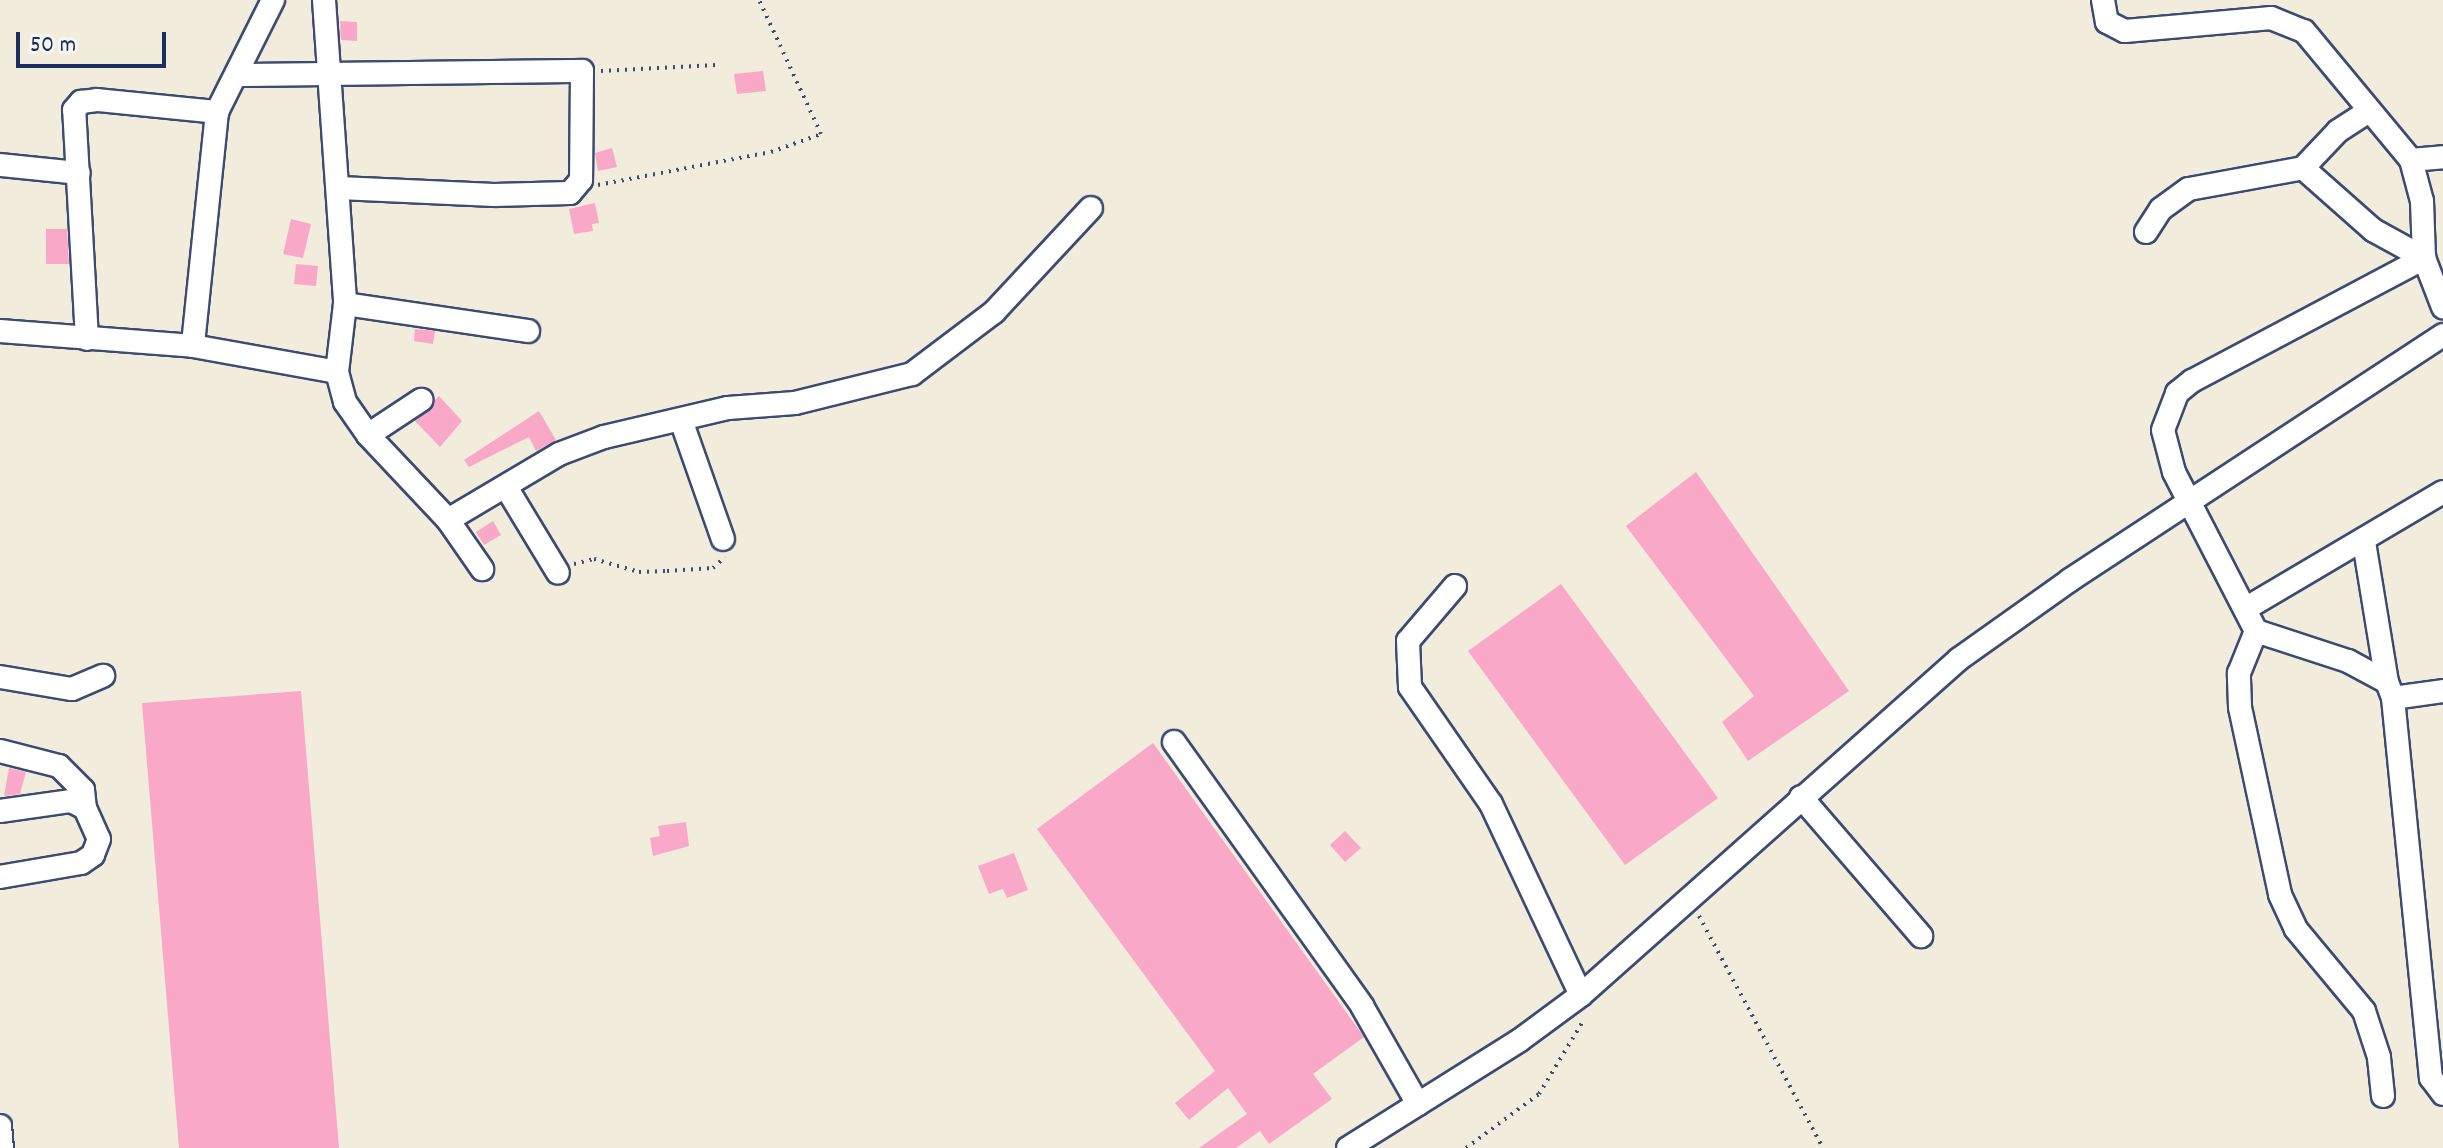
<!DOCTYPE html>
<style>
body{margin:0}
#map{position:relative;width:2443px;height:1148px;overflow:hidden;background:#f1ecdb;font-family:Dekko,sans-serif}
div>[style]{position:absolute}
.building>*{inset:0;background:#faa8c8}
.path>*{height:4px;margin-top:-2px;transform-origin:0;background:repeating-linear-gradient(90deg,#3b4b71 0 2px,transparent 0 8px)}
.roads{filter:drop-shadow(2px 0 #3b4b71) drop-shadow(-2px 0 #3b4b71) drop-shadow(0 2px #3b4b71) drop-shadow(0 -2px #3b4b71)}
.minor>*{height:22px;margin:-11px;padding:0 11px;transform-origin:11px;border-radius:11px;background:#fff}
span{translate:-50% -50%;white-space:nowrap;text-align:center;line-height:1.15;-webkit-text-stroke:6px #f6f6f2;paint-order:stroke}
.scale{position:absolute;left:16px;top:32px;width:150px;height:36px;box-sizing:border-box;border:4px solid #1b2f5e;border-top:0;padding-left:10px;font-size:24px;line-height:28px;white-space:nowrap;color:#1b2f5e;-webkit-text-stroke:6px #f6f6f2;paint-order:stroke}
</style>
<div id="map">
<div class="building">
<i style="clip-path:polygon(340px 21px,357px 22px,357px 41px,341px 40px)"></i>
<i style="clip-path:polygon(763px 71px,766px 91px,737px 94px,734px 74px)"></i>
<i style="clip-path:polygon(612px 148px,617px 167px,598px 171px,595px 153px)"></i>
<i style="clip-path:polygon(595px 203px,599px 223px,592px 224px,593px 231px,574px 234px,569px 209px)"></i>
<i style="clip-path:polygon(291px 219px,311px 224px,303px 258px,283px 254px)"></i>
<i style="clip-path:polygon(46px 229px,67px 229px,69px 264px,46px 264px)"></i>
<i style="clip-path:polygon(296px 264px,318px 266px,316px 286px,294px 284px)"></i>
<i style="clip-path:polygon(415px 329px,435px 331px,433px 344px,414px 341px)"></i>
<i style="clip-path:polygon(439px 396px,462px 421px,440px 447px,415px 421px)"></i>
<i style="clip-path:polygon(539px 411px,556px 440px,536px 451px,529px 437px,469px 467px,464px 460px)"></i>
<i style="clip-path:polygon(1696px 472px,1849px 691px,1748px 761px,1722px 722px,1754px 696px,1626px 526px)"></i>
<i style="clip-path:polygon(493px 521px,501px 535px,484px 545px,476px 532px)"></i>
<i style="clip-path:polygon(1561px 584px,1718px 798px,1625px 865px,1468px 651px)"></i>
<i style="clip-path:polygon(301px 691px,339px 1148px,179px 1148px,142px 703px)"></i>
<i style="clip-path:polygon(1153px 743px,1364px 1037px,1313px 1074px,1332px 1099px,1269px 1144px,1260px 1131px,1236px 1148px,1199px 1148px,1247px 1114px,1228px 1088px,1189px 1120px,1175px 1103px,1215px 1071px,1037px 829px)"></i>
<i style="clip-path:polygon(9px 768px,26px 772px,20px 794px,4px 796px)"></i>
<i style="clip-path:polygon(686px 822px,689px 846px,653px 856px,650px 838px,660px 836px,658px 826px)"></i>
<i style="clip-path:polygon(1345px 831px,1361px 848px,1345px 862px,1330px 845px)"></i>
<i style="clip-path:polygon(1014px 853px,1028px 890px,1007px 898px,1003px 889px,989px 894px,978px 866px)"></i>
</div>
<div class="path">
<i style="left:601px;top:71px;width:115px;rotate:-3deg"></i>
<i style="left:598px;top:185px;width:176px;rotate:-10.8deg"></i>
<i style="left:771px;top:152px;width:53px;rotate:-19.8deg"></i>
<i style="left:821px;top:134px;width:148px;rotate:-114.8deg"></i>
<i style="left:574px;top:564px;width:21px;rotate:-14deg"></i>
<i style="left:594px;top:559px;width:47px;rotate:16.1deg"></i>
<i style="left:639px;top:572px;width:28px;rotate:-2deg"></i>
<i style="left:667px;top:571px;width:46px;rotate:-3.7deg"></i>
<i style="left:713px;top:568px;width:16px;rotate:-43deg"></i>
<i style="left:1699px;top:916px;width:263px;rotate:61.9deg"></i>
<i style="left:1466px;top:1148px;width:91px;rotate:-36.5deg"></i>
<i style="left:1539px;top:1094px;width:85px;rotate:-58.9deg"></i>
</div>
<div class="roads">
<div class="minor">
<i style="left:273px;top:0;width:125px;rotate:116.6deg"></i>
<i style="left:217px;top:112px;width:235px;rotate:95.9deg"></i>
<i style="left:193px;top:346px;width:146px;rotate:10.2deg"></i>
<i style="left:324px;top:0;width:305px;rotate:86deg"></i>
<i style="left:345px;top:304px;width:68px;rotate:96.7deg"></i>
<i style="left:337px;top:372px;width:31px;rotate:75deg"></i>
<i style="left:345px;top:402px;width:40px;rotate:55.1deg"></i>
<i style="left:368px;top:435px;width:117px;rotate:46.7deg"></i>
<i style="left:448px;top:520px;width:129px;rotate:-30.7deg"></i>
<i style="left:559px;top:454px;width:48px;rotate:-20.7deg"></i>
<i style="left:604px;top:437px;width:127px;rotate:-13.2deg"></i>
<i style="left:728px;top:408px;width:67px;rotate:-4.3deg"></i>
<i style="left:795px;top:403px;width:121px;rotate:-13.9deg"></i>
<i style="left:912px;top:374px;width:103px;rotate:-37.1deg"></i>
<i style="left:994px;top:312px;width:142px;rotate:-47deg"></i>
<i style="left:2103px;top:0;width:22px;rotate:80deg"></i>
<i style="left:2107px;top:22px;width:20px;rotate:27deg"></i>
<i style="left:2125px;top:31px;width:147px;rotate:-5.1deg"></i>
<i style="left:2271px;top:18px;width:35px;rotate:22deg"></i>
<i style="left:2304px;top:31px;width:168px;rotate:50.3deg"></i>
<i style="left:2411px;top:160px;width:42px;rotate:75deg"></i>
<i style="left:2422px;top:201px;width:57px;rotate:88deg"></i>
<i style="left:2424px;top:258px;width:53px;rotate:68.8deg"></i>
<i style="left:237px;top:75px;width:345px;rotate:-0.7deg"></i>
<i style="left:582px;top:71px;width:109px;rotate:90.5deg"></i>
<i style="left:581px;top:180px;width:17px;rotate:130deg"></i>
<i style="left:570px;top:193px;width:76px;rotate:178.5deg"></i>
<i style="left:494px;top:195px;width:155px;rotate:-177.4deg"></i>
<i style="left:2411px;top:160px;width:32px;rotate:-5deg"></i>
<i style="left:0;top:165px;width:79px;rotate:5.8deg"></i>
<i style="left:2303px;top:168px;width:51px;rotate:-46.6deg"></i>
<i style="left:2338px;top:131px;width:35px;rotate:-33deg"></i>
<i style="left:2146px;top:232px;width:27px;rotate:-57deg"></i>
<i style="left:2161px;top:209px;width:34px;rotate:-36deg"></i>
<i style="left:2189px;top:189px;width:116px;rotate:-10.4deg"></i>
<i style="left:2303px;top:168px;width:94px;rotate:41.5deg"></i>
<i style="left:2373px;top:230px;width:58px;rotate:28.8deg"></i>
<i style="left:345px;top:304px;width:185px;rotate:8.4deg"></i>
<i style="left:0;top:331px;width:194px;rotate:4.4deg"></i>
<i style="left:87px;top:339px;width:229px;rotate:-93.2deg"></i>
<i style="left:74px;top:110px;width:11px;rotate:-49deg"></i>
<i style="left:81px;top:102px;width:16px;rotate:-7deg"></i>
<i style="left:97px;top:100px;width:121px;rotate:5.7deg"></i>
<i style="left:681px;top:420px;width:126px;rotate:70.6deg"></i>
<i style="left:368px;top:435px;width:64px;rotate:-33.4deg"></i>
<i style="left:506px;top:487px;width:100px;rotate:58.8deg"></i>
<i style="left:448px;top:520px;width:60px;rotate:55.2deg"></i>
<i style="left:2364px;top:542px;width:142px;rotate:80.7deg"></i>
<i style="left:1455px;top:586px;width:72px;rotate:130.5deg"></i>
<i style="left:1408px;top:641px;width:46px;rotate:87.5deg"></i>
<i style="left:1410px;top:687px;width:142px;rotate:55.3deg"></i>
<i style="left:1491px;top:804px;width:211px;rotate:64.8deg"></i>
<i style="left:2245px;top:609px;width:230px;rotate:-30.6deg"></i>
<i style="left:2256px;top:631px;width:97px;rotate:18.1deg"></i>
<i style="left:2348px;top:661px;width:44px;rotate:28.3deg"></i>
<i style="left:2387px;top:682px;width:17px;rotate:69deg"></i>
<i style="left:2393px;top:698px;width:382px;rotate:84.3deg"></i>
<i style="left:2431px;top:1078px;width:20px;rotate:53deg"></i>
<i style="left:0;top:677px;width:73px;rotate:9.5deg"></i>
<i style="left:72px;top:689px;width:34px;rotate:-23deg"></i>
<i style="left:2393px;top:698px;width:50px;rotate:-8deg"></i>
<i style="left:1174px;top:742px;width:324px;rotate:54.5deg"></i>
<i style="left:1362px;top:1006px;width:113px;rotate:60.3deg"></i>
<i style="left:0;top:751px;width:61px;rotate:14.3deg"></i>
<i style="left:59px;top:766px;width:34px;rotate:45deg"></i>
<i style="left:83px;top:790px;width:18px;rotate:84deg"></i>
<i style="left:1801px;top:797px;width:184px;rotate:49.2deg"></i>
<i style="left:0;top:811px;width:72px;rotate:-8deg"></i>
<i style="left:71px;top:801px;width:16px;rotate:27deg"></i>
<i style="left:85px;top:808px;width:34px;rotate:66deg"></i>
<i style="left:99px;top:839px;width:17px;rotate:111deg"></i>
<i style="left:93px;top:855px;width:14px;rotate:146deg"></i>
<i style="left:81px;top:863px;width:82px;rotate:170.2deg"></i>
<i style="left:2383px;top:1096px;width:39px;rotate:-96deg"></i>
<i style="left:2379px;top:1057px;width:48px;rotate:-108.1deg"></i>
<i style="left:2364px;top:1011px;width:107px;rotate:-129.7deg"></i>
<i style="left:2296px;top:929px;width:38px;rotate:-115deg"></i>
<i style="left:2280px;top:894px;width:191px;rotate:-102.1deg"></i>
<i style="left:2240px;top:707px;width:34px;rotate:-92deg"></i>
<i style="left:2239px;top:673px;width:45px;rotate:-68deg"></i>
<i style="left:2256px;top:631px;width:179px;rotate:-117.3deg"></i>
<i style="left:2174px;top:472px;width:43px;rotate:-104.7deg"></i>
<i style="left:2163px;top:430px;width:40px;rotate:-69deg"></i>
<i style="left:2177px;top:393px;width:19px;rotate:-39deg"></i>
<i style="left:2192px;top:381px;width:263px;rotate:-27.9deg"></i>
<i style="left:0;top:1126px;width:22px;rotate:85deg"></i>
<i style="left:1348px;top:1148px;width:203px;rotate:-32.1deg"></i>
<i style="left:1520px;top:1040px;width:76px;rotate:-36.4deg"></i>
<i style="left:1581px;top:995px;width:506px;rotate:-41.63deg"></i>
<i style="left:1959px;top:659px;width:136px;rotate:-35.4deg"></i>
<i style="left:2070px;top:580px;width:446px;rotate:-33.3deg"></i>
</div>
</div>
<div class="scale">50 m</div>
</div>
